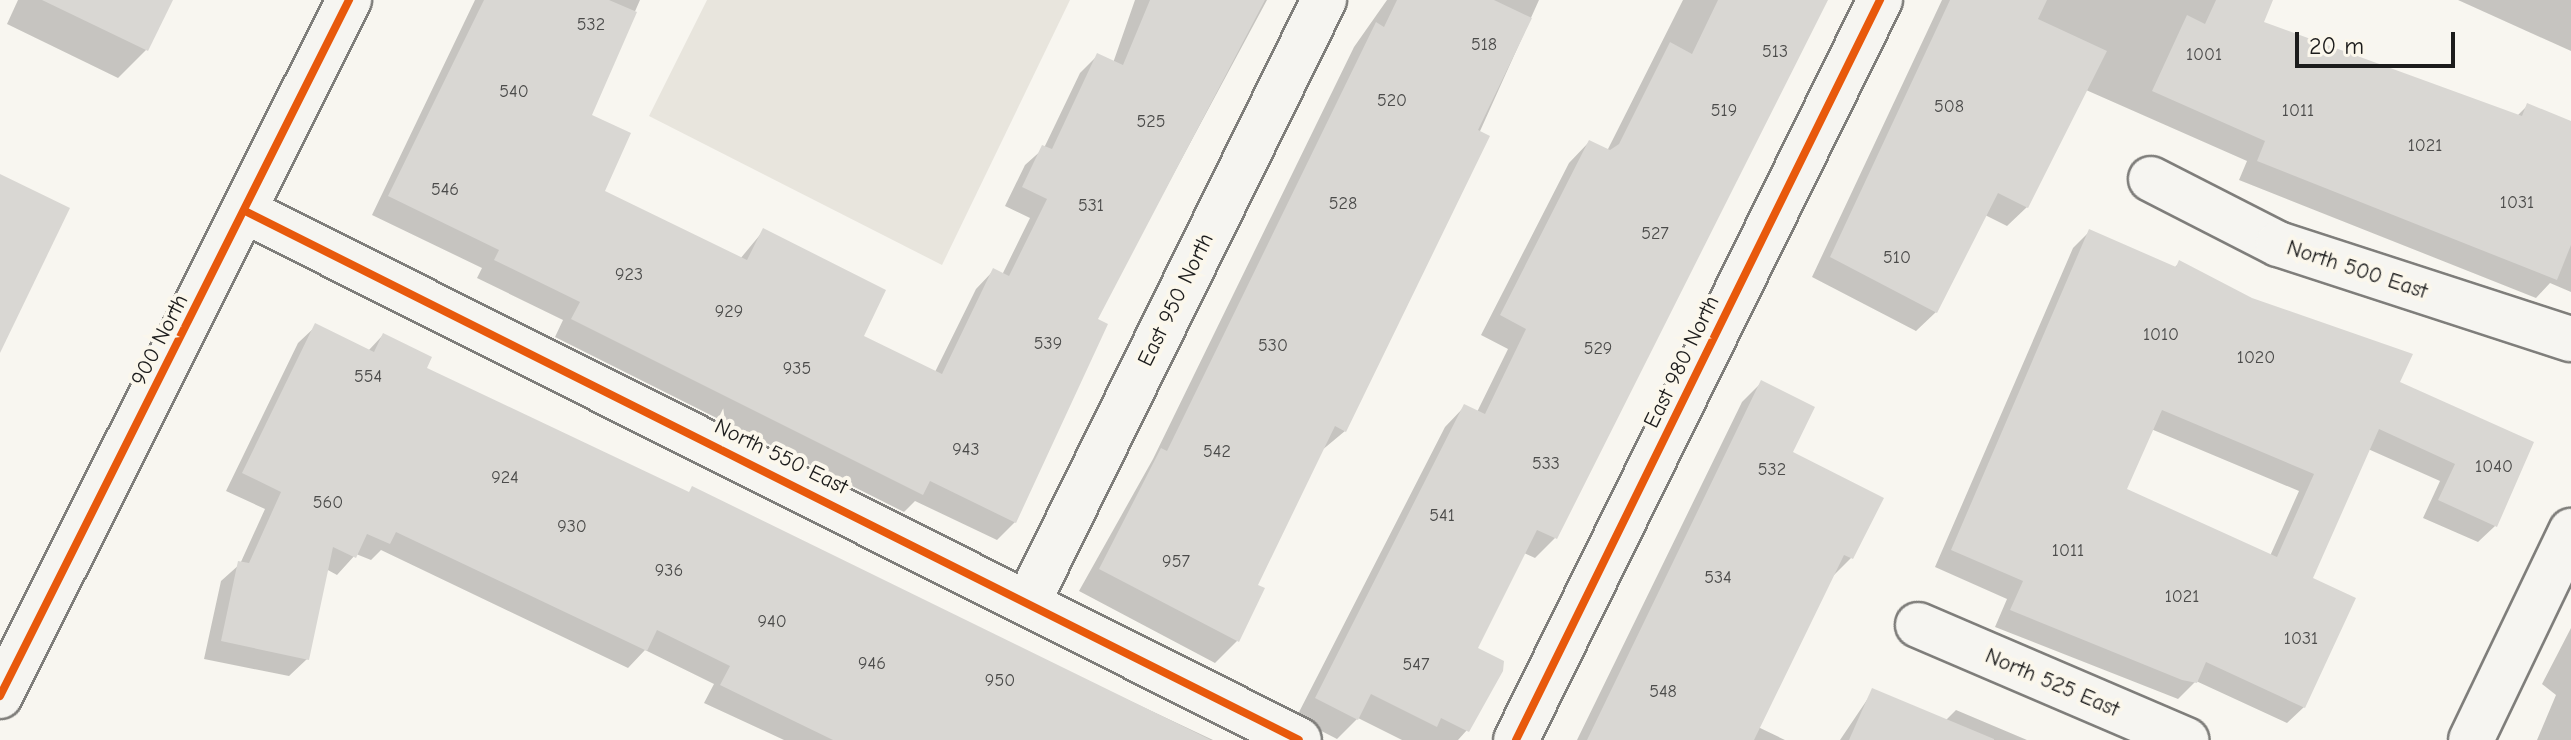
<!DOCTYPE html>
<style>
body{margin:0}
#map{position:relative;width:2571px;height:740px;overflow:hidden;background:#f8f6f0;font-family:"Comic Neue",sans-serif}
div>[style]{position:absolute}
.built>*{inset:0;background:#e8e5dd}
.shadow>*{inset:0;background:#0003}
.building>*{inset:0;background:#d9d7d3}
.roads{filter:drop-shadow(2px 0 #7f7e7b) drop-shadow(-2px 0 #7f7e7b) drop-shadow(0 2px #7f7e7b) drop-shadow(0 -2px #7f7e7b)}
.minor>*{height:44px;margin:-22px;padding:0 22px;transform-origin:22px;border-radius:22px;background:#f6f5f1}
.cycleway>*{height:8px;margin:-4px;padding:0 4px;transform-origin:4px;border-radius:4px;background:#e8590c}
span{translate:-50% -50%;white-space:nowrap;text-align:center;line-height:1.15;-webkit-text-stroke:8px #fbf7ec;paint-order:stroke}
.number-label{font-size:18px;color:#4b4b4a}
.number-label span{-webkit-text-stroke-width:0}
.street-label{font-size:22px;color:#1c1c1c}
.scale{position:absolute;left:2295px;top:32px;width:160px;height:36px;box-sizing:border-box;border:4px solid #1c1c1c;border-top:0;padding-left:10px;font-size:24px;line-height:28px;white-space:nowrap;color:#1c1c1c;-webkit-text-stroke:6px #fbf7ec;paint-order:stroke}
</style>
<div id="map">
<div class="built">
<i style="clip-path:polygon(707px 0,1070px 0,942px 265px,649px 116px)"></i>
</div>
<div class="shadow">
<i style="clip-path:polygon(18px 0,171px 0,146px 50px,118px 78px,7px 24px)"></i>
<i style="clip-path:polygon(475px 0,640px 0,589px 116px,602px 192px,740px 259px,764px 230px,861px 337px,935px 372px,976px 289px,994px 270px,1002px 275px,1030px 218px,1005px 206px,1025px 165px,1044px 148px,1080px 73px,1098px 55px,1113px 63px,1135px 0,1267px 0,1095px 320px,1015px 522px,997px 540px,915px 501px,904px 512px,555px 337px,563px 320px,477px 278px,482px 268px,372px 215px)"></i>
<i style="clip-path:polygon(1387px 0,1539px 0,1345px 431px,1321px 451px,1255px 585px,1237px 641px,1215px 663px,1079px 591px,1153px 459px,1354px 47px)"></i>
<i style="clip-path:polygon(1683px 0,1824px 0,1555px 538px,1535px 558px,1524px 553px,1475px 649px,1467px 730px,1458px 740px,1402px 740px,1358px 718px,1337px 739px,1296px 718px,1445px 427px,1465px 406px,1477px 412px,1508px 349px,1481px 335px,1569px 163px,1589px 142px,1607px 151px)"></i>
<i style="clip-path:polygon(1942px 0,2262px 0,2261px 23px,2517px 116px,2527px 106px,2571px 124px,2571px 292px,2550px 283px,2536px 298px,2239px 180px,2247px 161px,2086px 90px,2027px 207px,2007px 226px,1985px 215px,1936px 312px,1916px 331px,1812px 277px)"></i>
<i style="clip-path:polygon(2458px 0,2571px 0,2571px 51px)"></i>
<i style="clip-path:polygon(evenodd,2090px 231px,2174px 268px,2179px 263px,2398px 383px,2532px 443px,2495px 526px,2478px 542px,2423px 518px,2440px 481px,2368px 449px,2310px 579px,2304px 707px,2287px 723px,2196px 681px,2178px 699px,1995px 627px,2007px 599px,1935px 567px,2073px 248px,2090px 231px,2151px 429px,2299px 491px,2270px 556px,2125px 490px,2151px 429px)"></i>
<i style="clip-path:polygon(316px 326px,368px 351px,383px 335px,424px 369px,1213px 740px,784px 740px,704px 703px,714px 684px,645px 650px,628px 668px,381px 550px,371px 560px,356px 554px,337px 575px,326px 569px,307px 659px,289px 676px,204px 659px,221px 581px,240px 564px,265px 509px,226px 491px,298px 343px)"></i>
<i style="clip-path:polygon(1761px 383px,1791px 453px,1881px 498px,1851px 558px,1831px 578px,1758px 727px,1785px 740px,1577px 740px,1742px 402px)"></i>
<i style="clip-path:polygon(2571px 628px,2571px 740px,2537px 740px,2556px 695px,2542px 684px)"></i>
<i style="clip-path:polygon(1873px 691px,1945px 721px,1956px 710px,2027px 740px,1840px 740px)"></i>
</div>
<div class="building">
<i style="clip-path:polygon(42px 0,173px 0,148px 51px)"></i>
<i style="clip-path:polygon(484px 0,609px 0,637px 12px,592px 115px,631px 133px,605px 191px,747px 260px,763px 228px,886px 290px,864px 336px,942px 374px,993px 268px,1009px 276px,1047px 199px,1022px 187px,1042px 145px,1052px 149px,1097px 53px,1123px 65px,1150px 0,1265px 0,1098px 319px,1108px 324px,1016px 523px,930px 481px,923px 495px,571px 319px,580px 302px,494px 260px,499px 250px,388px 196px)"></i>
<i style="clip-path:polygon(1397px 0,1494px 0,1532px 18px,1478px 130px,1490px 136px,1346px 432px,1335px 426px,1258px 585px,1265px 588px,1239px 642px,1099px 569px,1161px 448px,1167px 451px,1376px 22px,1384px 27px)"></i>
<i style="clip-path:polygon(1718px 0,1828px 0,1557px 539px,1537px 530px,1478px 648px,1504px 661px,1503px 671px,1469px 732px,1441px 718px,1437px 727px,1371px 694px,1358px 720px,1315px 698px,1464px 404px,1485px 414px,1526px 329px,1500px 315px,1589px 140px,1610px 150px,1619px 144px,1670px 42px,1692px 54px)"></i>
<i style="clip-path:polygon(1950px 0,2047px 0,2038px 19px,2107px 51px,2028px 208px,1998px 193px,1937px 313px,1830px 257px)"></i>
<i style="clip-path:polygon(2216px 0,2273px 0,2264px 22px,2522px 116px,2527px 103px,2571px 121px,2571px 245px,2557px 280px,2257px 161px,2265px 141px,2152px 91px,2187px 15px,2205px 24px)"></i>
<i style="clip-path:polygon(0 174px,70px 208px,0 353px)"></i>
<i style="clip-path:polygon(evenodd,2089px 229px,2176px 267px,2179px 260px,2252px 298px,2413px 354px,2400px 382px,2534px 442px,2497px 527px,2438px 500px,2455px 464px,2379px 429px,2313px 578px,2356px 598px,2305px 708px,2206px 662px,2197px 683px,2182px 680px,2010px 610px,2023px 581px,1951px 550px,2089px 229px,2162px 410px,2314px 474px,2277px 557px,2127px 489px,2162px 410px)"></i>
<i style="clip-path:polygon(315px 323px,374px 352px,383px 333px,432px 357px,427px 368px,689px 492px,692px 486px,1211px 740px,833px 740px,720px 685px,730px 666px,657px 630px,647px 651px,396px 532px,390px 544px,367px 534px,356px 558px,333px 547px,309px 660px,221px 641px,238px 561px,249px 563px,281px 492px,242px 473px)"></i>
<i style="clip-path:polygon(1761px 380px,1815px 407px,1793px 452px,1884px 498px,1853px 559px,1844px 555px,1754px 740px,1587px 740px)"></i>
<i style="clip-path:polygon(1872px 688px,1994px 739px,1994px 740px,1849px 740px)"></i>
</div>
<div class="roads">
<div class="minor">
<i style="left:2151px;top:179px;width:143px;rotate:27.1deg"></i>
<i style="left:2278px;top:244px;width:308px;rotate:18deg"></i>
<i style="left:245px;top:211px;width:1179px;rotate:26.65deg"></i>
<i style="left:1029px;top:600px;width:669px;rotate:-63.82deg"></i>
<i style="left:1918px;top:625px;width:292px;rotate:23.2deg"></i>
<i style="left:0;top:696px;width:779px;rotate:-63.37deg"></i>
<i style="left:1516px;top:740px;width:825px;rotate:-63.81deg"></i>
<i style="left:2471px;top:740px;width:232px;rotate:-64.4deg"></i>
</div>
</div>
<div class="cycleway">
<i style="left:245px;top:211px;width:1179px;rotate:26.65deg"></i>
<i style="left:0;top:696px;width:779px;rotate:-63.37deg"></i>
<i style="left:1516px;top:740px;width:825px;rotate:-63.81deg"></i>
</div>
<div class="number-label">
<span style="left:591px;top:25px">532</span>
<span style="left:1484px;top:45px">518</span>
<span style="left:1775px;top:52px">513</span>
<span style="left:2204px;top:55px">1001</span>
<span style="left:514px;top:92px">540</span>
<span style="left:1392px;top:101px">520</span>
<span style="left:1949px;top:107px">508</span>
<span style="left:1724px;top:111px">519</span>
<span style="left:2298px;top:111px">1011</span>
<span style="left:1151px;top:122px">525</span>
<span style="left:2425px;top:146px">1021</span>
<span style="left:445px;top:190px">546</span>
<span style="left:2517px;top:203px">1031</span>
<span style="left:1343px;top:204px">528</span>
<span style="left:1091px;top:206px">531</span>
<span style="left:1655px;top:234px">527</span>
<span style="left:1897px;top:258px">510</span>
<span style="left:629px;top:275px">923</span>
<span style="left:729px;top:312px">929</span>
<span style="left:2161px;top:335px">1010</span>
<span style="left:1048px;top:344px">539</span>
<span style="left:1273px;top:346px">530</span>
<span style="left:1598px;top:349px">529</span>
<span style="left:2256px;top:358px">1020</span>
<span style="left:797px;top:369px">935</span>
<span style="left:368px;top:377px">554</span>
<span style="left:966px;top:450px">943</span>
<span style="left:1217px;top:452px">542</span>
<span style="left:1546px;top:464px">533</span>
<span style="left:2494px;top:467px">1040</span>
<span style="left:1772px;top:470px">532</span>
<span style="left:505px;top:478px">924</span>
<span style="left:328px;top:503px">560</span>
<span style="left:1442px;top:516px">541</span>
<span style="left:572px;top:527px">930</span>
<span style="left:2068px;top:551px">1011</span>
<span style="left:1176px;top:562px">957</span>
<span style="left:669px;top:571px">936</span>
<span style="left:1718px;top:578px">534</span>
<span style="left:2182px;top:597px">1021</span>
<span style="left:772px;top:622px">940</span>
<span style="left:2301px;top:639px">1031</span>
<span style="left:872px;top:664px">946</span>
<span style="left:1416px;top:665px">547</span>
<span style="left:1000px;top:681px">950</span>
<span style="left:1663px;top:692px">548</span>
</div>
<div class="street-label">
<span style="left:2357px;top:270px;rotate:18deg">North 500 East</span>
<span style="left:1176px;top:300px;rotate:-64deg">East 950 North</span>
<span style="left:160px;top:340px;rotate:-63deg">900 North</span>
<span style="left:1682px;top:362px;rotate:-64deg">East 980 North</span>
<span style="left:781px;top:457px;rotate:26deg">North 550 East</span>
<span style="left:2052px;top:683px;rotate:23deg">North 525 East</span>
</div>
<div class="scale">20 m</div>
</div>
